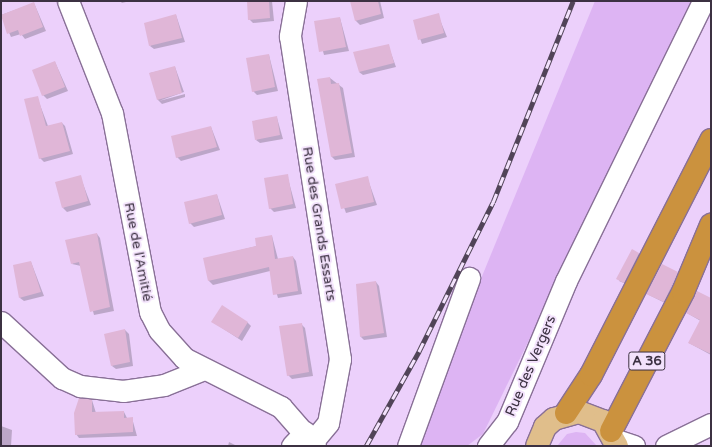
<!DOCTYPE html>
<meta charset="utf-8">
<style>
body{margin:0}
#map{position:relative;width:712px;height:447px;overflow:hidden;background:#ecd0fb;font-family:"Varela Round",sans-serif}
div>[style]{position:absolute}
.green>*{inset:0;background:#ddb4f3}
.shadow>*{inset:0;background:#0003}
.building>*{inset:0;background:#e0b6d7}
.roads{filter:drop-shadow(1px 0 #897097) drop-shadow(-1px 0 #897097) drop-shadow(0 1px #897097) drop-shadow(0 -1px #897097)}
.minor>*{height:21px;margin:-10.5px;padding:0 10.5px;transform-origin:10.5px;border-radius:10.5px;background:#fff}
.major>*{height:22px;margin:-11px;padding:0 11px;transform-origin:11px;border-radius:11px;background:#e0be8b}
.highway>*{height:22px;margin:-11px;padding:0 11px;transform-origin:11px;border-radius:11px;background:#cb923e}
.rail>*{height:4.5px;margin-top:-2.25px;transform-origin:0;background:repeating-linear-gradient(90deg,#f3e2fc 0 9px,#514458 0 18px);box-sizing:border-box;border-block:1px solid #514458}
span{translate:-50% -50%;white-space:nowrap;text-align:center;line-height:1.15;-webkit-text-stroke:4px #f3e2fc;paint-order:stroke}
.shield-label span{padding:1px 3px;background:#f3e2fc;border:1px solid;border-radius:3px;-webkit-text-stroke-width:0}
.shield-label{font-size:13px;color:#3c3142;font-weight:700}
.street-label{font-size:14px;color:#3c3142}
.frame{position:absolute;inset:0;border:2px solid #3c3142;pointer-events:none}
</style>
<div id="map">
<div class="green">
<i style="clip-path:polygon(595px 1px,695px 1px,483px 434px,467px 446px,419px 446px,455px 342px)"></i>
<i style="clip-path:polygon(576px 432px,585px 433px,597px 446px,557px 446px,567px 434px)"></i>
</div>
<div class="shadow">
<i style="clip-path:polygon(120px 1px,130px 1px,122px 3px)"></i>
<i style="clip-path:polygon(248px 1px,272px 1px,274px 21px,253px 23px,249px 19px)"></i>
<i style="clip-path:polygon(380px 1px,384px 18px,360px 25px,356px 21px,352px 2px)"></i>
<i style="clip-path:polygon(34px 3px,46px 31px,25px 39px,21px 34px,11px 37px,1px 15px)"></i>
<i style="clip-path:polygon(176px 15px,185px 42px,154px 49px,150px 46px)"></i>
<i style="clip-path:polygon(438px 15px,447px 37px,422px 44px,414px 21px)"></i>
<i style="clip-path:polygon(340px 18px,349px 51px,324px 55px,315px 22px)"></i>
<i style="clip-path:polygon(388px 45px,396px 67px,363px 75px,359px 72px)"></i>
<i style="clip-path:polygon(269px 55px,278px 91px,257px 95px,253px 91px)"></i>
<i style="clip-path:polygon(55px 62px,68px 91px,47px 99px,43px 95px)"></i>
<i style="clip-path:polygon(175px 67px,184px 92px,159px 101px,185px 94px,185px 97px,162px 104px,158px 100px,150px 73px)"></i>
<i style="clip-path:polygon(330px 78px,343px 88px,355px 157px,335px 160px,332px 157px)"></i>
<i style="clip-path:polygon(37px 97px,48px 126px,62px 123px,65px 126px,73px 154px,44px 162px,40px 158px)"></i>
<i style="clip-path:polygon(277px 118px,283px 139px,260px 143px,256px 140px)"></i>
<i style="clip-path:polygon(211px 127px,220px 150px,181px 161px,177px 157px)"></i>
<i style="clip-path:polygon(287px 175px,296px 208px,274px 212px,270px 208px)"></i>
<i style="clip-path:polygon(80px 176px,91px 205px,67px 212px,63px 208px)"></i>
<i style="clip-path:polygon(367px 177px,377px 205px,346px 213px,336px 185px)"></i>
<i style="clip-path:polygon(217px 195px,225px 219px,194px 227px,190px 223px)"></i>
<i style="clip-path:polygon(97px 234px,100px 238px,114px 311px,94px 315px,81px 266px,72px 264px)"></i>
<i style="clip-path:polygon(272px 236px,278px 259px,293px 257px,296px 261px,302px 294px,278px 298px,270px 271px,213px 285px,209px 281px,204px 259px,257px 246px)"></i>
<i style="clip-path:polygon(632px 250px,641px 255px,626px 284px,619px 281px)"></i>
<i style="clip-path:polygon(31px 262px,44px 296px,24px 301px,20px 298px)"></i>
<i style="clip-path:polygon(677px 273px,665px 303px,649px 295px)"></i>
<i style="clip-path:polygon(376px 282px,379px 286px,387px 337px,364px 340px,361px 337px)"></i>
<i style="clip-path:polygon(711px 299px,711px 327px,687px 313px)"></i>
<i style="clip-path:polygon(213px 322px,247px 322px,251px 326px,242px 341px)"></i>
<i style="clip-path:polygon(301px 324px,305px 328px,313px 376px,292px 379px,288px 375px)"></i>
<i style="clip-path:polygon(711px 329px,711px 355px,689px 343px)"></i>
<i style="clip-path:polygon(125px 330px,129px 334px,133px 366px,116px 369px,112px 366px)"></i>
<i style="clip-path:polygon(92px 400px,96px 413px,124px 412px,127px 418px,132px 418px,137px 436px,79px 438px,76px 434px)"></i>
<i style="clip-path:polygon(1px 426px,12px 430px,11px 446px,1px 446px)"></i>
<i style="clip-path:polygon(229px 442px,237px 446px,228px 446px)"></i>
</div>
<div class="building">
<i style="clip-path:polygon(247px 1px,269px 1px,270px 18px,248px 20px)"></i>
<i style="clip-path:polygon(350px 1px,378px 1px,381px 14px,355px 21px)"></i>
<i style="clip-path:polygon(34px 2px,43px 27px,20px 36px,18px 30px,7px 34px,1px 15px)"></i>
<i style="clip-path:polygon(439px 13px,444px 33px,418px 40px,413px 20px)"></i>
<i style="clip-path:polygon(176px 14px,182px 38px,149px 46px,144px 23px)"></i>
<i style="clip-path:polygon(340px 17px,346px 47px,319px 52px,314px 21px)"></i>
<i style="clip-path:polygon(389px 44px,394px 63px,359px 72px,353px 52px)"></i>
<i style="clip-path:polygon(269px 54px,275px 87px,252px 92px,246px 58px)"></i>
<i style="clip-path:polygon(55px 61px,65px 87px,42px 96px,32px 70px)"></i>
<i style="clip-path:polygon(175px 66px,182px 93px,157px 100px,149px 73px)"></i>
<i style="clip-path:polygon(330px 77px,331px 84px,339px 83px,352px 153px,331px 157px,317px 79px)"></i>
<i style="clip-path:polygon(38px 96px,46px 126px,62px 122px,70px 151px,39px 159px,24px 99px)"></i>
<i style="clip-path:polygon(277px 116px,280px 135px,255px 140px,252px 121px)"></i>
<i style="clip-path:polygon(211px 126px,217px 147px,176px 158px,171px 136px)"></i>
<i style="clip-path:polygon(288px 174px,293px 204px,269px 209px,264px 178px)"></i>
<i style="clip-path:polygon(81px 175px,88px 201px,62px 208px,55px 182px)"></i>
<i style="clip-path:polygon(368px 176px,374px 202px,341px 209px,335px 184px)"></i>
<i style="clip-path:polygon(217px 194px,222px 215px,189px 224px,184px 202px)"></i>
<i style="clip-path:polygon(97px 233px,110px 307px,90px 312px,79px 262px,71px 264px,65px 240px)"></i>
<i style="clip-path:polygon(272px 235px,275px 259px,293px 256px,298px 291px,273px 295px,269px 267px,208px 281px,203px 258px,256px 246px,255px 238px)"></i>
<i style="clip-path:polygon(632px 249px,639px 253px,624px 283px,616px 279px)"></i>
<i style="clip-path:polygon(31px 261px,41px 292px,19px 298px,13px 265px)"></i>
<i style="clip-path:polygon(662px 264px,678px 272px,664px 302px,646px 294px)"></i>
<i style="clip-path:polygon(376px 281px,384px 333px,360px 337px,356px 284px)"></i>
<i style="clip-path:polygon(697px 291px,711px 298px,711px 354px,688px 343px,700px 320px,686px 313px)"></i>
<i style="clip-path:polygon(222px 305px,248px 322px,238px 338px,211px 322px)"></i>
<i style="clip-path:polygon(302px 323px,309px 372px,287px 376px,279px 326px)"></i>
<i style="clip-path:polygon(125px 329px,130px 362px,111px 366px,104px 334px)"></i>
<i style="clip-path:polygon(79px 398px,92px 399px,92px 412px,124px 411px,124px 418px,133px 417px,133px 432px,75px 435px,74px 413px)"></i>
</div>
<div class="roads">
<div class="minor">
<i style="left:68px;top:1px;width:120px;rotate:68.6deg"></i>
<i style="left:112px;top:113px;width:203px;rotate:79.2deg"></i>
<i style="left:150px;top:312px;width:20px;rotate:63deg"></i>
<i style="left:159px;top:330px;width:38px;rotate:48deg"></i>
<i style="left:184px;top:358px;width:109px;rotate:26.8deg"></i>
<i style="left:281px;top:407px;width:52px;rotate:48.9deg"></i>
<i style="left:296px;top:1px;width:36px;rotate:100deg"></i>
<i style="left:290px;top:36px;width:327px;rotate:81.2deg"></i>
<i style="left:340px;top:359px;width:65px;rotate:100.6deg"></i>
<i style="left:328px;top:423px;width:25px;rotate:130deg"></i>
<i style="left:1px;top:322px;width:83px;rotate:42.6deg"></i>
<i style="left:62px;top:378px;width:20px;rotate:24deg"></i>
<i style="left:80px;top:386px;width:43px;rotate:6.6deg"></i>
<i style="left:123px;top:391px;width:41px;rotate:-8.3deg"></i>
<i style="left:164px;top:385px;width:43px;rotate:-21.8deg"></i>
<i style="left:616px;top:440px;width:19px;rotate:18deg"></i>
<i style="left:292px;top:446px;width:19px;rotate:-47deg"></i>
<i style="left:408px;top:446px;width:179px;rotate:-70deg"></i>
<i style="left:488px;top:446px;width:31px;rotate:-52deg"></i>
<i style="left:507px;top:422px;width:153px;rotate:-67.3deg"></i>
<i style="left:566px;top:281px;width:312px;rotate:-63.9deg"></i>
<i style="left:666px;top:446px;width:50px;rotate:-26.1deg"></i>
</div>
<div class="major">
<i style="left:537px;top:446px;width:21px;rotate:-67deg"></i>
<i style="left:545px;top:427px;width:12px;rotate:-42deg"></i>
<i style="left:554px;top:419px;width:26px;rotate:-16deg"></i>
<i style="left:579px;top:412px;width:26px;rotate:21deg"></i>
<i style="left:603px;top:421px;width:29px;rotate:61deg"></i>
</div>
<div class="highway">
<i style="left:566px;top:413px;width:45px;rotate:-56.7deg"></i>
<i style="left:591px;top:375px;width:264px;rotate:-62.9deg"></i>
<i style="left:611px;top:431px;width:157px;rotate:-62.6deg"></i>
<i style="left:683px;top:292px;width:73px;rotate:-67.3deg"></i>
</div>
</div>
<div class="rail">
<i style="left:366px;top:446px;width:109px;rotate:-60.8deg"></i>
<i style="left:419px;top:351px;width:166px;rotate:-63.6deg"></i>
<i style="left:493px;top:202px;width:216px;rotate:-68.3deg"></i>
</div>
<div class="shield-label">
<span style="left:647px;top:361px">A 36</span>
</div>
<div class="street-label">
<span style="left:319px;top:224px;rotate:81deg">Rue des Grands Essarts</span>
<span style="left:138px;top:252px;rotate:79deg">Rue de l'Amitié</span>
<span style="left:531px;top:366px;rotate:-67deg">Rue des Vergers</span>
</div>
<div class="frame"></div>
</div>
